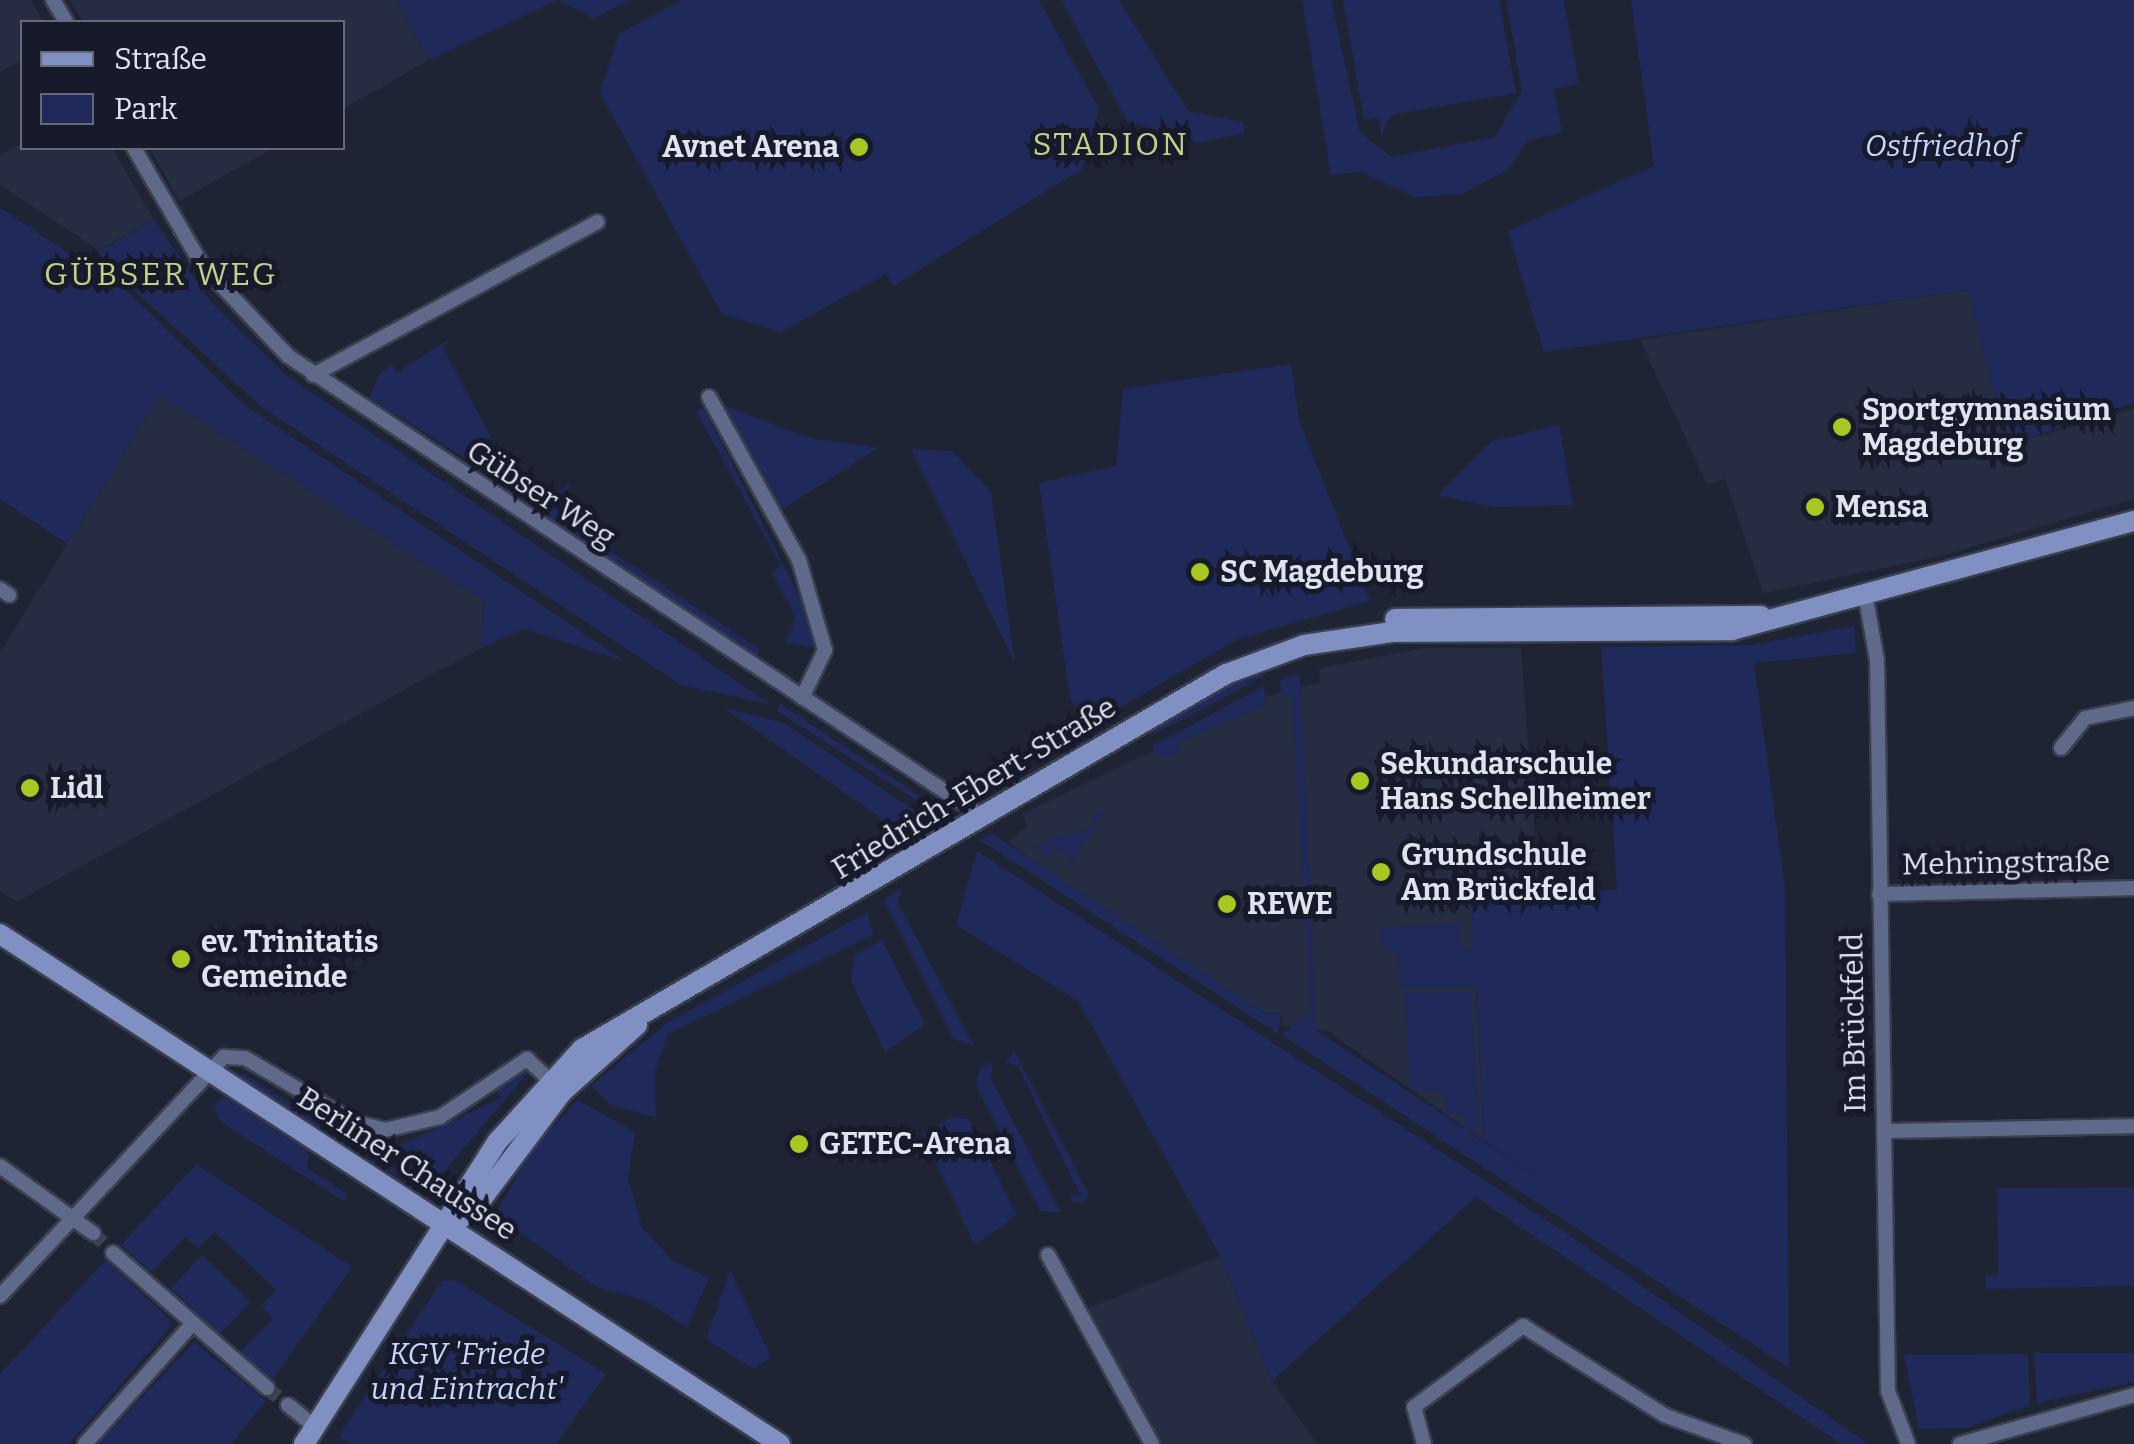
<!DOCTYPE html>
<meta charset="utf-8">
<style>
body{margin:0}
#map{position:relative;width:2134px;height:1444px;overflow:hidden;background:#1f2434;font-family:Bitter,serif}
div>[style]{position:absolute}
.built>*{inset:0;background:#262c42}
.green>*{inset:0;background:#1f295a}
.street-tunnel>*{height:14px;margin-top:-7px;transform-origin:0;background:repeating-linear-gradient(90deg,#3c4150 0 14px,transparent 0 21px)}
.roads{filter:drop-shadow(2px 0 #3a3f4e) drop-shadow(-2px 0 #3a3f4e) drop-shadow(0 2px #3a3f4e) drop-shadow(0 -2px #3a3f4e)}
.street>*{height:14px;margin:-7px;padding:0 7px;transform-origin:7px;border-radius:7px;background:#5f6989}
.secondary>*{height:20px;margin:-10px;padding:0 10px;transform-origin:10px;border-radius:10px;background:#8090c3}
.dots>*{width:28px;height:28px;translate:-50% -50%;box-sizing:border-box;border:5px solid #161a2a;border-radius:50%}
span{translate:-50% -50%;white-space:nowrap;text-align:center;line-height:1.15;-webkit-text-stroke:10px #161a2a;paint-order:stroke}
.park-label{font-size:30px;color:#c8d5fe;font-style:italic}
.poi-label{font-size:30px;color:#dfe3ee;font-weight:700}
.right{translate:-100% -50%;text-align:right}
.left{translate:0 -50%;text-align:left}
.street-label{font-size:30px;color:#dfe3ee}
.neighbourhood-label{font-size:32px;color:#bdd288;letter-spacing:2.5px}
.legend{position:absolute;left:20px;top:20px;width:325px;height:130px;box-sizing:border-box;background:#161a2a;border:2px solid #666a78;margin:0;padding:12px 18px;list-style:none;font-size:30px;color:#dfe3ee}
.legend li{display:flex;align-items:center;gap:20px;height:50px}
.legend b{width:50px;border:2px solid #666a78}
</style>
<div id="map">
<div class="built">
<i style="clip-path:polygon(0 0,31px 0,43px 22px,22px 22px,22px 60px,0 72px)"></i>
<i style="clip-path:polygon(70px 0,395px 0,429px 60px,343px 109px,342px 22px,83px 22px)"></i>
<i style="clip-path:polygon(22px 143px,112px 148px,154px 220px,98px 250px,0 185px,0 155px)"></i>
<i style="clip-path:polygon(150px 148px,274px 148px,179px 201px)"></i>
<i style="clip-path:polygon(1969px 290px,2007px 445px,2134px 409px,2134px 499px,1941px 556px,1763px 593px,1725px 479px,1707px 484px,1640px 340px)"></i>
<i style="clip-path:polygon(160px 395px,483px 600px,481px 648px,16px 902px,0 891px,0 652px)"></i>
<i style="clip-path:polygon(1426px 648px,1521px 648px,1539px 892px,1471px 895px,1484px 1141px,1328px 1031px,1282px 1026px,1281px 1013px,1267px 1014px,1098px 909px,1008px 842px,1028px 826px,1022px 814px,1265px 697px,1320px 682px,1319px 668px)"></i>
<i style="clip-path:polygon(1220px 1256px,1272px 1381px,1317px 1444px,1160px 1444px,1089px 1308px)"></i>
</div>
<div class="green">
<i style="clip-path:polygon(395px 0,629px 0,594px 19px,558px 0,429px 60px)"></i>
<i style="clip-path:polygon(681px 0,1039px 0,1099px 109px,1082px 169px,893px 286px,886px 274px,781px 332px,722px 314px,600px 93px,619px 34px)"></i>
<i style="clip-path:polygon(1061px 0,1119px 0,1188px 111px,1243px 122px,1245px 133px,1197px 143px,1127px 121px)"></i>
<i style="clip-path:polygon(1302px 0,1331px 0,1360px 132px,1391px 157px,1495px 137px,1522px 91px,1506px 0,1564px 0,1579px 84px,1554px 89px,1562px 133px,1528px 140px,1507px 170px,1462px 194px,1415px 197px,1361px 172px,1331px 175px)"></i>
<i style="clip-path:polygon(1343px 0,1499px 0,1516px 93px,1391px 115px,1381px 136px,1379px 118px,1364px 120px)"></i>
<i style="clip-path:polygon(1631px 0,2134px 0,2134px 403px,2007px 445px,1968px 290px,1544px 352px,1508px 231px,1654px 166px)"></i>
<i style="clip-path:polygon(0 208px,129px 293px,247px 407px,626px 662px,524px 629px,481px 648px,483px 600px,160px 395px,67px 544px,0 499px)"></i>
<i style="clip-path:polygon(154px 220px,211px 302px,286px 375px,770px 704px,681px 685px,263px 408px,94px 254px)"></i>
<i style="clip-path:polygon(449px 339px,443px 348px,515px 481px,524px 478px,516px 490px,369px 398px,381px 372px,392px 365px,397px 373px)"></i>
<i style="clip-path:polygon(1291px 364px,1299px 420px,1370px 601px,1238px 639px,1086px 727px,1070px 698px,1039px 483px,1116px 466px,1123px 389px)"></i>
<i style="clip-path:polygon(725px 406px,810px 438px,878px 448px,781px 510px)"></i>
<i style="clip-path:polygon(704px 408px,820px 637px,815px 648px,785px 643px,796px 618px,771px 572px,781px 566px,696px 411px)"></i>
<i style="clip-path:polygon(1559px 425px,1573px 505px,1494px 507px,1438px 495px,1492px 441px)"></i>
<i style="clip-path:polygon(911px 449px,952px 451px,991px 492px,1015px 663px)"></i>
<i style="clip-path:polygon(572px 482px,565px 493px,590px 539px,600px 534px,607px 549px,759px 649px,757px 657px,551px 523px,544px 501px)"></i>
<i style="clip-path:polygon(1372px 615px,1239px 653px,1148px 701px,1239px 652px)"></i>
<i style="clip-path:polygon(1854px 626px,1856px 653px,1754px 663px,1785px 889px,1789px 1368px,1282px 1035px,1311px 1011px,1292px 696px,1281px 696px,1280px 680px,1300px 673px,1316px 1030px,1547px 1184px,1484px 1141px,1476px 987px,1400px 988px,1398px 951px,1383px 951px,1381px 928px,1459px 923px,1460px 947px,1473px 947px,1471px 894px,1617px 890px,1601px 647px,1752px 645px)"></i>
<i style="clip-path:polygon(1253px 670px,1264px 676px,1148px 738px,1185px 705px)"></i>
<i style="clip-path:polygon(1264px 686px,1266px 706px,1178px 742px,1179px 755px,1158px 756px,1152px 746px)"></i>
<i style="clip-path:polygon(780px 704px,935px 806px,939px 815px,777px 711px)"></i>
<i style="clip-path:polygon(724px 708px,784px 723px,937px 826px,880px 858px,881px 818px)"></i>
<i style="clip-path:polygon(1105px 812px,1068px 869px,1072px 859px,1054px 847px,1047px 856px,1033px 846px,1095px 826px,1091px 815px)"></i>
<i style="clip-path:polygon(991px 833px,1266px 1014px,1281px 1013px,1278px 1034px,980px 840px)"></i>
<i style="clip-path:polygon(977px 851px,1563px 1231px,1868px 1444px,1841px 1444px,1476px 1197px,1272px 1381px,1220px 1256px,1078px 1001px,956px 925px)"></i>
<i style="clip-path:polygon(903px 887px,897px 901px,974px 1046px,953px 1039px,884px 900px)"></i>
<i style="clip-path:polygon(868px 912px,873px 935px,668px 1034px,655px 1071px,656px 1118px,610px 1104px,591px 1086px,667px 1023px)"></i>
<i style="clip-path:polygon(882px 940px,925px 1024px,885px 1052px,851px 981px,854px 955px)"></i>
<i style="clip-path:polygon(1471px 992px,1479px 1131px,1465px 1130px,1464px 1115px,1446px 1115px,1444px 1093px,1410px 1089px,1405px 993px)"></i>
<i style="clip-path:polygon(1014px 1050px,1089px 1195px,1086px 1201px,1072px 1202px,1069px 1194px,1081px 1197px,1018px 1066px,1005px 1062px)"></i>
<i style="clip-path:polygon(993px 1062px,991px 1079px,1061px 1213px,1040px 1211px,976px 1086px,980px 1068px)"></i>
<i style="clip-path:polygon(521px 1069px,529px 1071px,437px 1180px,338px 1124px,401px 1145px,501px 1098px,494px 1087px)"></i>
<i style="clip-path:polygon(242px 1073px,426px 1188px,427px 1195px,240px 1076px)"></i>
<i style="clip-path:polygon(224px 1096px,309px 1152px,307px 1168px,348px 1195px,343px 1201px,221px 1122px,214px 1106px)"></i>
<i style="clip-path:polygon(578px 1100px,635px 1132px,628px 1178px,642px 1227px,672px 1260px,709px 1278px,687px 1327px,644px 1300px,597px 1287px,495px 1215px,534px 1147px)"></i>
<i style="clip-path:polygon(951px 1118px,969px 1119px,1017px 1215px,975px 1245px,922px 1133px)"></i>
<i style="clip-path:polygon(196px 1164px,352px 1267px,273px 1379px,240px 1353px,273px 1318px,261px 1306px,276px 1290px,215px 1232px,198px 1248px,185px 1237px,152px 1272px,121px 1245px)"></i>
<i style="clip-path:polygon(2134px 1187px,2134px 1286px,1986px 1289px,1986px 1275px,1998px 1275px,1997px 1188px)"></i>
<i style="clip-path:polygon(202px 1255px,250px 1302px,219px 1335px,171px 1288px)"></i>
<i style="clip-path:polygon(106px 1260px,171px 1321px,168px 1330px,69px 1444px,0 1444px,0 1374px)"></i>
<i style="clip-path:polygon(730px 1270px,771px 1357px,754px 1369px,706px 1339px)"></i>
<i style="clip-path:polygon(455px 1280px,606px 1374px,556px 1444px,350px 1444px,339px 1436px,442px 1281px)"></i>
<i style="clip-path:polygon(194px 1342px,266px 1401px,231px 1444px,98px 1444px)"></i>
<i style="clip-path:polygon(2034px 1353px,2134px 1353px,2134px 1382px,2037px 1403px)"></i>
<i style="clip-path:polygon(2028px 1354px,2030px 1405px,1966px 1428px,1919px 1429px,1904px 1355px)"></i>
</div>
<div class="street-tunnel">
<i style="left:93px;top:1233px;width:28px;rotate:45deg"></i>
<i style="left:267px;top:1388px;width:27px;rotate:39deg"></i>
</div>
<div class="roads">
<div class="street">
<i style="left:53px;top:0;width:26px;rotate:59deg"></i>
<i style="left:134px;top:148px;width:135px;rotate:59.8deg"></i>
<i style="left:202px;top:265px;width:125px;rotate:46.6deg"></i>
<i style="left:288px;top:356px;width:836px;rotate:33.54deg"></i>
<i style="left:313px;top:375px;width:323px;rotate:-28.3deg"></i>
<i style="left:709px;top:397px;width:186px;rotate:61.1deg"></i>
<i style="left:799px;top:560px;width:94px;rotate:73.9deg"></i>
<i style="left:825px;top:650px;width:53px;rotate:115.6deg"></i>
<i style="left:0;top:589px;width:11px;rotate:34deg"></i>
<i style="left:1866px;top:599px;width:62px;rotate:79.8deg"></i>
<i style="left:1877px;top:660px;width:731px;rotate:89.14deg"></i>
<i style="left:1888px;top:1391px;width:57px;rotate:69.3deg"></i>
<i style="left:2061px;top:748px;width:38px;rotate:-51deg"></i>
<i style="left:2085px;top:718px;width:50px;rotate:-11.5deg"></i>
<i style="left:1879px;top:894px;width:255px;rotate:-1.3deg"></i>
<i style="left:1884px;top:1131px;width:250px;rotate:-1.1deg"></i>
<i style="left:0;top:1166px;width:115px;rotate:35.8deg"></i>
<i style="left:113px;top:1253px;width:205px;rotate:41.2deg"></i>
<i style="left:1048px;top:1255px;width:216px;rotate:61.2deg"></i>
<i style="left:0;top:1296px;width:328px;rotate:-46.9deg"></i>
<i style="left:224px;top:1057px;width:21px;rotate:3deg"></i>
<i style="left:245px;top:1058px;width:126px;rotate:30.4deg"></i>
<i style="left:354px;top:1122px;width:32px;rotate:14deg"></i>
<i style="left:385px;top:1130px;width:57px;rotate:-13.3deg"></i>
<i style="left:440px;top:1117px;width:105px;rotate:-33.7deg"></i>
<i style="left:527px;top:1059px;width:42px;rotate:43.1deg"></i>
<i style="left:288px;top:1405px;width:36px;rotate:39deg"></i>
<i style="left:85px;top:1444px;width:159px;rotate:-48.3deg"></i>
<i style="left:1424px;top:1444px;width:38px;rotate:-105deg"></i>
<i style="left:1414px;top:1407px;width:136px;rotate:-36.6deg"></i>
<i style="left:1523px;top:1326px;width:169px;rotate:32.2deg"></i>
<i style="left:1666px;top:1416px;width:83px;rotate:19.7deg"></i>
<i style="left:1960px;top:1444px;width:181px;rotate:-15.7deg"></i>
</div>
<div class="secondary">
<i style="left:1395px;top:619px;width:366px;rotate:-0.5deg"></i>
<i style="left:0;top:934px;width:932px;rotate:33.18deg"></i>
<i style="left:449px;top:1227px;width:32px;rotate:-36deg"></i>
<i style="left:475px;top:1208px;width:145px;rotate:-53.1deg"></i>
<i style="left:562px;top:1092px;width:101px;rotate:-41.8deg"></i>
<i style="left:304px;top:1444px;width:358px;rotate:-57.4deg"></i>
<i style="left:497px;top:1142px;width:126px;rotate:-47.6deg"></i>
<i style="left:582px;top:1049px;width:745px;rotate:-30.21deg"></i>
<i style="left:1226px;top:674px;width:83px;rotate:-20.4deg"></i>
<i style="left:1304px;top:645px;width:89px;rotate:-8.4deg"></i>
<i style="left:1392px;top:632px;width:340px;rotate:-0.3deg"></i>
<i style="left:1732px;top:630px;width:417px;rotate:-15.2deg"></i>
</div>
</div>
<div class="dots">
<i style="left:859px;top:147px;background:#a6c821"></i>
<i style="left:1842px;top:427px;background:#a6c821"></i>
<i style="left:1815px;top:507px;background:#a6c821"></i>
<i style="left:1200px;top:572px;background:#a6c821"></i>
<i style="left:1360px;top:781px;background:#a6c821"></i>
<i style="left:30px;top:788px;background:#a6c821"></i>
<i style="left:1381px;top:872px;background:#a6c821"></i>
<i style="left:1227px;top:904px;background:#a6c821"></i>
<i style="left:181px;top:959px;background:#a6c821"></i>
<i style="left:799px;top:1144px;background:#a6c821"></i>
</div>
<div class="park-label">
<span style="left:1942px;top:146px">Ostfriedhof</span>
<span style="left:467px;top:1371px">KGV 'Friede<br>und Eintracht'</span>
</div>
<div class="poi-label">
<span class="right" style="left:839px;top:147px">Avnet Arena</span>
<span class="left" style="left:1862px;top:427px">Sportgymnasium<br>Magdeburg</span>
<span class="left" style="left:1835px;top:507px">Mensa</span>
<span class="left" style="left:1220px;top:572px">SC Magdeburg</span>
<span class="left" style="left:1380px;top:781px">Sekundarschule<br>Hans Schellheimer</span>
<span class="left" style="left:50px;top:788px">Lidl</span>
<span class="left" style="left:1401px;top:872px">Grundschule<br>Am Brückfeld</span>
<span class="left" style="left:1247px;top:904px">REWE</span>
<span class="left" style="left:201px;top:959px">ev. Trinitatis<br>Gemeinde</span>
<span class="left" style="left:819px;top:1144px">GETEC-Arena</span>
</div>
<div class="street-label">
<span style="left:541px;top:494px;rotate:33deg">Gübser Weg</span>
<span style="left:974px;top:788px;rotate:-31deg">Friedrich-Ebert-Straße</span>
<span style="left:2006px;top:863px;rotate:-1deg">Mehringstraße</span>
<span style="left:1854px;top:1023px;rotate:-91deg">Im Brückfeld</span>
<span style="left:407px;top:1164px;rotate:33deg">Berliner Chaussee</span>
</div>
<div class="neighbourhood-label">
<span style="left:1111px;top:144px">STADION</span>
<span style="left:161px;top:274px">GÜBSER WEG</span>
</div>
<ul class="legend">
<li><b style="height:12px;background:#8090c3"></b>Straße</li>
<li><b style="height:28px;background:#1f295a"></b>Park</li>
</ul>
</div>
